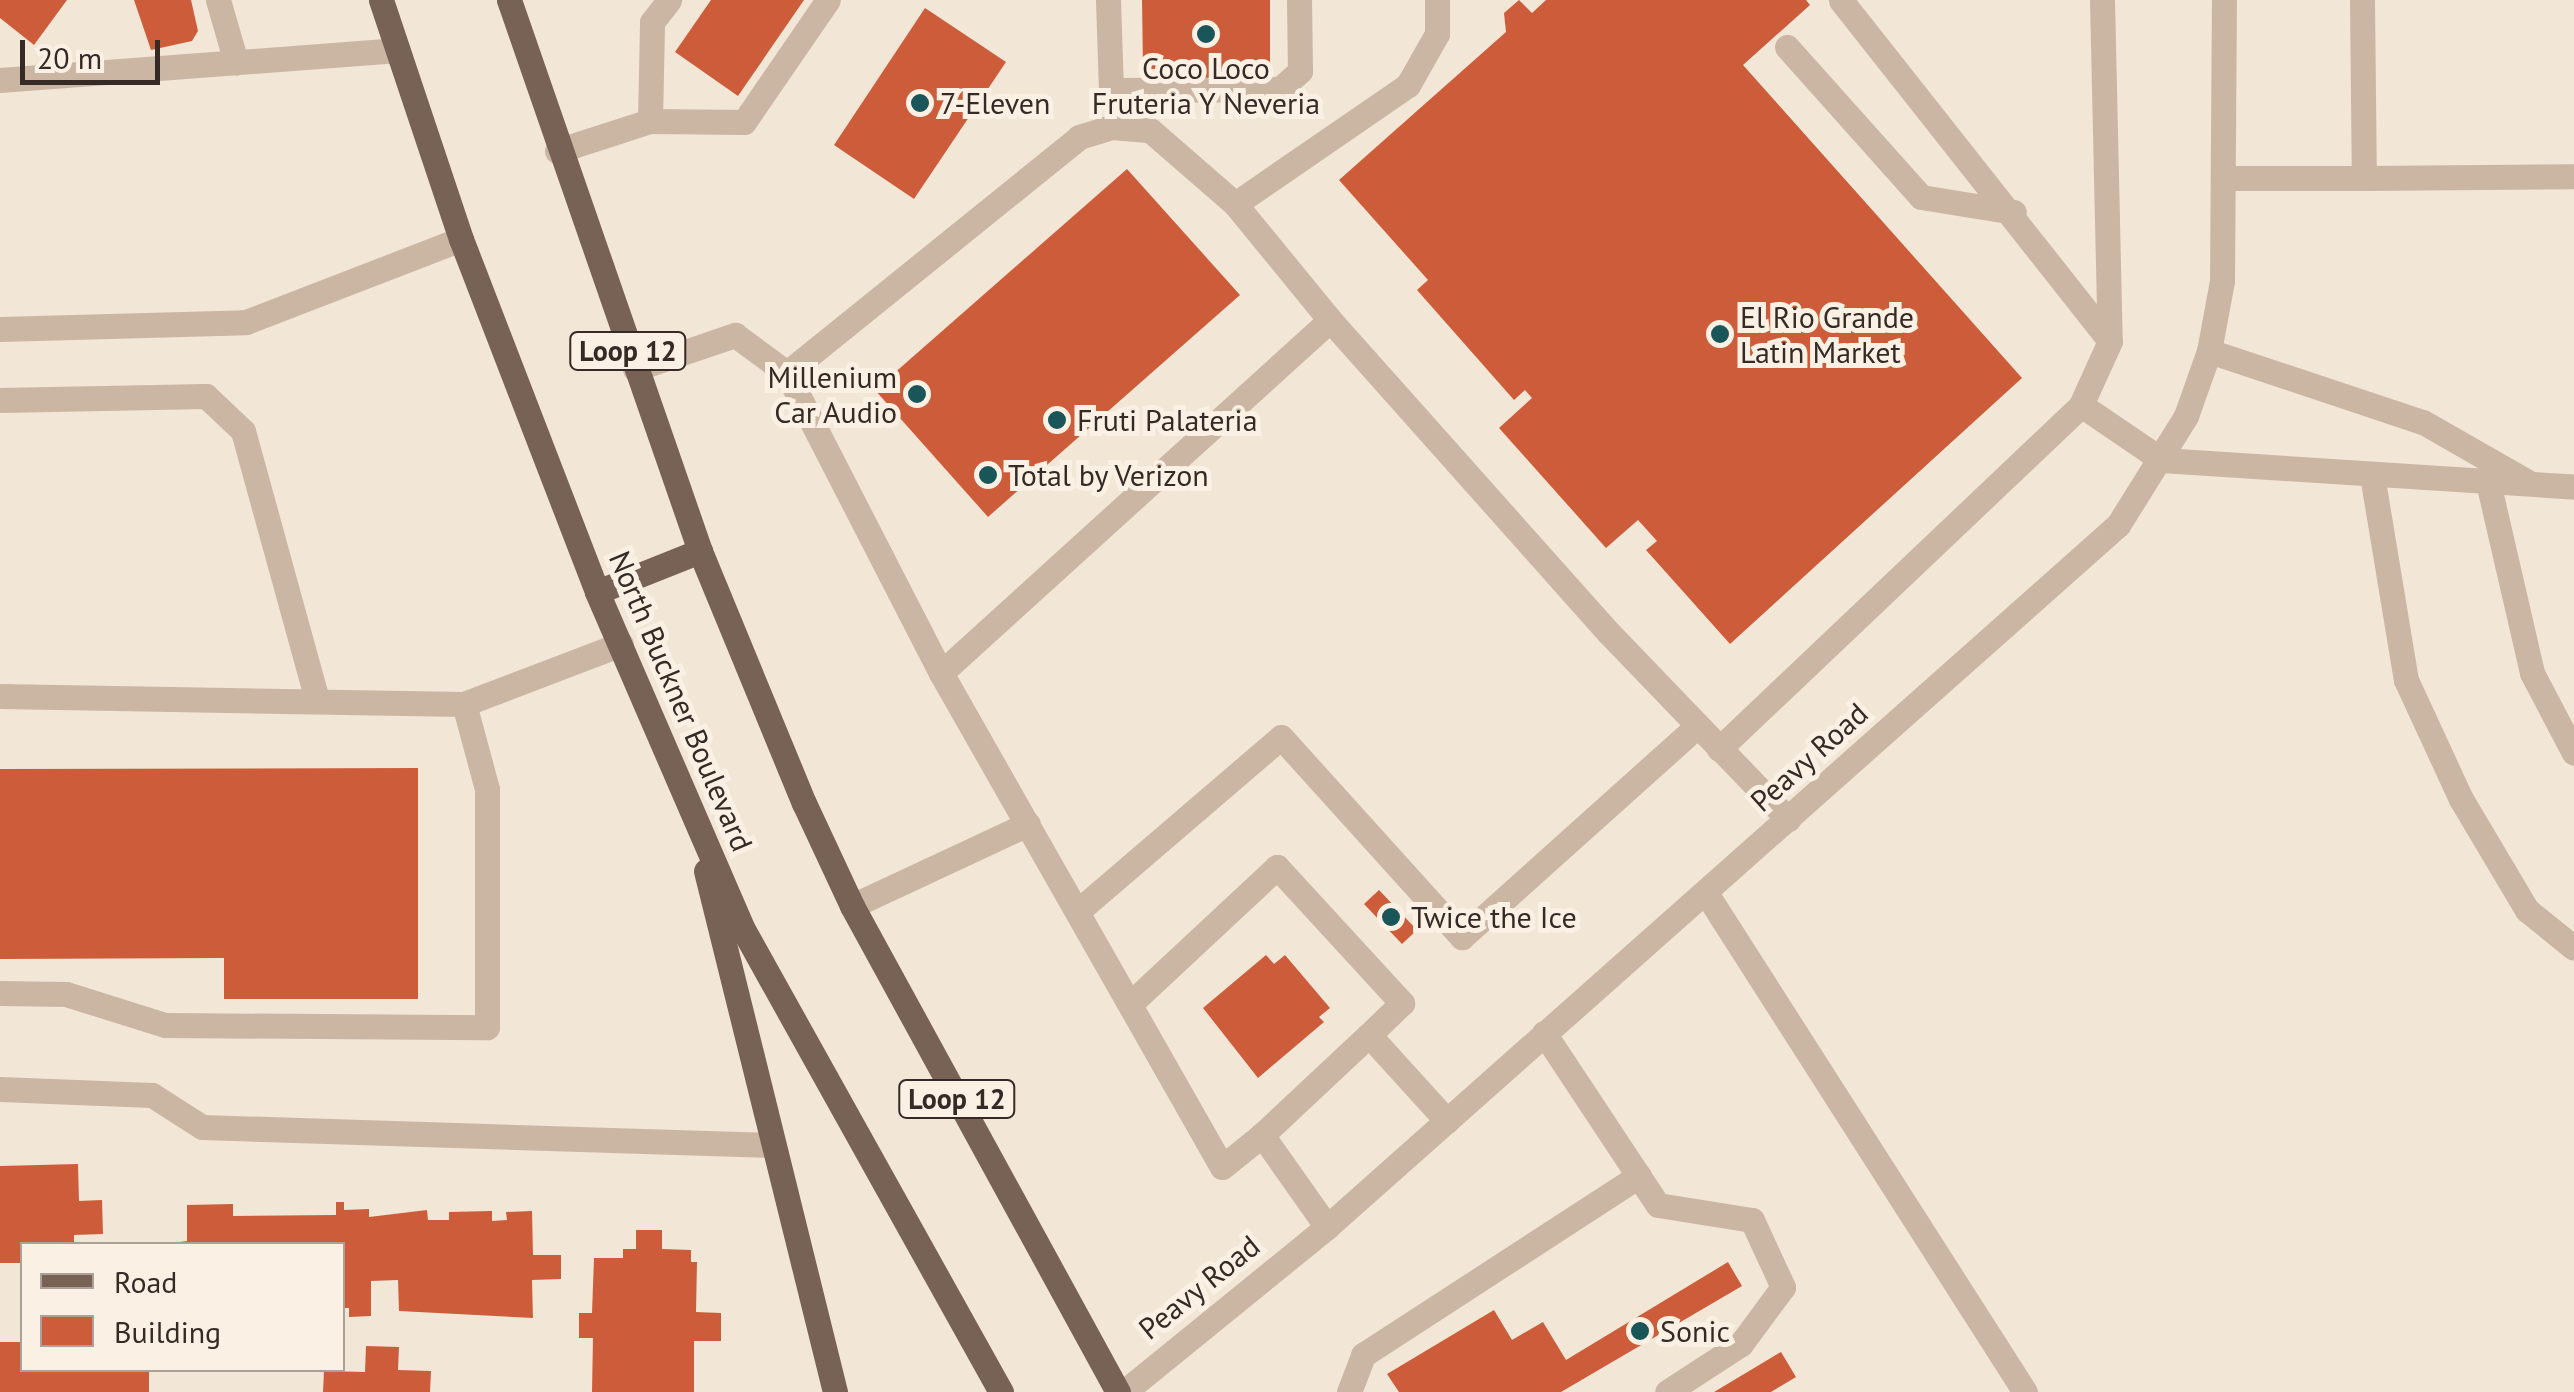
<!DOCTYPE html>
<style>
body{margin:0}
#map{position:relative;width:2574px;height:1392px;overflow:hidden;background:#f2e6d7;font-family:"PT Sans",sans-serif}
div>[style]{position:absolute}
.building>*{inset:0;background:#cd5d3a}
.minor>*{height:25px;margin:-12.5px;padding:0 12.5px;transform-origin:12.5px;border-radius:12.5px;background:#cbb5a3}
.major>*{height:25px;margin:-12.5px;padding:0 12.5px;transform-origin:12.5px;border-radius:12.5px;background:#786155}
.dots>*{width:28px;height:28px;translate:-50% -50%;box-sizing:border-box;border:5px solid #faf0e4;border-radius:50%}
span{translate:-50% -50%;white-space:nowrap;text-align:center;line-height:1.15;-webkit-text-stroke:10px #faf0e4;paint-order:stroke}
.shield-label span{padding:2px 8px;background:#faf0e4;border:2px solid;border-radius:8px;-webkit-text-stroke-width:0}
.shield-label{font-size:28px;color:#352a25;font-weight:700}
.poi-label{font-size:30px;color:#352a25}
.left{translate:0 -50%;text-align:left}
.right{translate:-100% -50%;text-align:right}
.street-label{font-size:30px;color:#352a25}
.legend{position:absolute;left:20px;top:1242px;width:325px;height:130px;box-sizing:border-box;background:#faf0e4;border:2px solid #aba198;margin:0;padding:12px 18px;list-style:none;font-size:30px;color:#352a25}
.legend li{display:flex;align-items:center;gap:20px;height:50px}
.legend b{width:50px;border:2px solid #aba198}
.scale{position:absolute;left:20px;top:40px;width:140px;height:45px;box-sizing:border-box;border:5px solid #352a25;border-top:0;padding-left:12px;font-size:30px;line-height:35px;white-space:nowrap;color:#352a25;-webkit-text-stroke:8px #faf0e4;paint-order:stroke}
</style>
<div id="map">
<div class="building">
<i style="clip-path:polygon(0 0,67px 0,34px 45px,0 18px)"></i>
<i style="clip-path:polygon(134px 0,191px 0,198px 31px,192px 41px,151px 50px)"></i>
<i style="clip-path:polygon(711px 0,804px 0,738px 96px,675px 52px)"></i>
<i style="clip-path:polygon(1142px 0,1270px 0,1270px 70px,1227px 70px,1227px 83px,1161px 84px,1161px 69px,1143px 69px)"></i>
<i style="clip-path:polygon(1519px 0,1532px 13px,1546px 0,1806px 0,1810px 5px,1743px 65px,2022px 378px,1730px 644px,1646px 550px,1657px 541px,1638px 520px,1606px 548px,1499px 428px,1532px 398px,1525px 390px,1514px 400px,1417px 290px,1428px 280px,1339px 180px,1506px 32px,1504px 13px)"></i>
<i style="clip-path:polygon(925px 8px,1006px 62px,914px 199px,834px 145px)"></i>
<i style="clip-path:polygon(1127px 169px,1240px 295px,988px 517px,875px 390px)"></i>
<i style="clip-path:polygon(418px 768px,418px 999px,224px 999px,224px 958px,0 959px,0 769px)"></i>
<i style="clip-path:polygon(1379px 890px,1417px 930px,1402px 944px,1364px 904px)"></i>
<i style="clip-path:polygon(1266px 955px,1274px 964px,1285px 955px,1330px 1008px,1319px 1017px,1324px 1022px,1258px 1078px,1203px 1008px)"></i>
<i style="clip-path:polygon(78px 1164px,79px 1201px,102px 1200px,103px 1234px,74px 1235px,74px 1244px,22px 1244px,22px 1263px,0 1263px,0 1166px)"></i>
<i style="clip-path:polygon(336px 1202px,344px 1202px,344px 1210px,369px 1209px,369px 1217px,427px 1210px,428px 1220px,449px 1220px,449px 1212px,492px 1211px,492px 1221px,507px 1220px,506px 1212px,532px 1211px,533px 1255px,561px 1255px,561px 1279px,532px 1280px,533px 1318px,399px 1311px,398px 1280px,371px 1281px,371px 1316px,349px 1317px,349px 1308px,342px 1308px,342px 1244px,163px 1244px,187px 1241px,187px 1205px,233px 1204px,233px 1216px,336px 1215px)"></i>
<i style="clip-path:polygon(636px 1230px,662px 1230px,662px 1249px,691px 1250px,691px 1262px,697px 1262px,696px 1312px,721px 1313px,721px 1341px,694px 1341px,694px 1392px,592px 1392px,593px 1338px,579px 1338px,579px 1313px,592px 1313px,594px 1258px,623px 1258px,623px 1249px,636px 1249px)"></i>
<i style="clip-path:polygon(1728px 1262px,1742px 1286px,1561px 1392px,1399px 1392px,1387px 1374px,1494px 1310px,1512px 1340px,1543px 1322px,1566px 1360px)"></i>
<i style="clip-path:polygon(0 1342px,22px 1342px,22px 1370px,149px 1371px,149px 1392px,0 1392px)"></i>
<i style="clip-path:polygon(366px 1346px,399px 1347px,398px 1370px,431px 1371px,430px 1392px,323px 1392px,324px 1371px,365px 1372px)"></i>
<i style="clip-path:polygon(1781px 1352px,1796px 1377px,1771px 1392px,1714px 1392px)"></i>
</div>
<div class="minor">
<i style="left:218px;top:0;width:65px;rotate:73.8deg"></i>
<i style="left:1108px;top:0;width:90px;rotate:88.1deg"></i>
<i style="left:1111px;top:90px;width:169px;rotate:-0.3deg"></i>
<i style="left:1280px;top:89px;width:27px;rotate:-42deg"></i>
<i style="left:1300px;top:71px;width:71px;rotate:-90.8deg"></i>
<i style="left:2102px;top:0;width:341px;rotate:88.7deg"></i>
<i style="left:2362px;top:0;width:178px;rotate:89.4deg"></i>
<i style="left:2364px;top:178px;width:210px;rotate:-0.5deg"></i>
<i style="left:1787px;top:47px;width:201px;rotate:48.2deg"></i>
<i style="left:1921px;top:197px;width:94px;rotate:9.2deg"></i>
<i style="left:0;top:80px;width:396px;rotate:-4.3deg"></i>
<i style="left:650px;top:121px;width:99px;rotate:-88.8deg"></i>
<i style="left:652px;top:22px;width:28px;rotate:-52deg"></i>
<i style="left:557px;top:151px;width:98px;rotate:-17.9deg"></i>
<i style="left:650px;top:121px;width:94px;rotate:0.6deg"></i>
<i style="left:744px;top:122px;width:148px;rotate:-55.5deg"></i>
<i style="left:2225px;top:178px;width:139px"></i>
<i style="left:1330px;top:320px;width:418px;rotate:48.3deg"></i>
<i style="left:1608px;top:632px;width:260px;rotate:46.1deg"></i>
<i style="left:0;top:329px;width:246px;rotate:-1.6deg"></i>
<i style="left:246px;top:322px;width:230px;rotate:-21.1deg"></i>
<i style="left:2209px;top:351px;width:225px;rotate:18.4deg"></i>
<i style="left:2423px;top:422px;width:119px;rotate:29.8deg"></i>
<i style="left:635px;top:369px;width:106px;rotate:-18.8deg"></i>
<i style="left:735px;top:335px;width:64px;rotate:36.2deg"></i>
<i style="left:0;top:400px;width:206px;rotate:-1.1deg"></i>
<i style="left:206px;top:396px;width:51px;rotate:43.4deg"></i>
<i style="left:243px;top:431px;width:279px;rotate:74.6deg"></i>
<i style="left:2081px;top:405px;width:98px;rotate:34.2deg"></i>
<i style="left:2162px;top:460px;width:413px;rotate:3.7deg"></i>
<i style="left:2372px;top:475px;width:208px;rotate:80.6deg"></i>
<i style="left:2406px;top:680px;width:131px;rotate:65.2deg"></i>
<i style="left:2461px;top:799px;width:129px;rotate:59.3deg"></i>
<i style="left:2527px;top:910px;width:60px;rotate:39deg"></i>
<i style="left:2488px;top:482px;width:196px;rotate:77deg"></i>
<i style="left:2532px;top:673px;width:90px;rotate:62.3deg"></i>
<i style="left:941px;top:673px;width:337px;rotate:-117.2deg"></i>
<i style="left:787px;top:373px;width:375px;rotate:-38.9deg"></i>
<i style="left:1079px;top:137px;width:34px;rotate:-17deg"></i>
<i style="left:1112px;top:127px;width:38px;rotate:5deg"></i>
<i style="left:1150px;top:130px;width:113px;rotate:41deg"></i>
<i style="left:0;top:696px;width:464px;rotate:1deg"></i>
<i style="left:464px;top:704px;width:168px;rotate:-20.9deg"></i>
<i style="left:1719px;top:749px;width:499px;rotate:-43.5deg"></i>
<i style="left:2081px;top:405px;width:70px;rotate:-65.6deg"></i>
<i style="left:2110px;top:341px;width:434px;rotate:-128.3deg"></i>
<i style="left:1706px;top:893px;width:592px;rotate:57.41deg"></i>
<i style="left:852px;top:906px;width:194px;rotate:-25deg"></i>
<i style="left:1078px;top:911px;width:267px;rotate:-40.6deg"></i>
<i style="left:1281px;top:737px;width:270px;rotate:47.9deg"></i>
<i style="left:1462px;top:937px;width:316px;rotate:-41.9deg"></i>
<i style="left:0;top:993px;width:66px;rotate:0.9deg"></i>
<i style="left:66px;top:994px;width:104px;rotate:17.4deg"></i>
<i style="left:165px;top:1025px;width:322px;rotate:0.4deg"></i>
<i style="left:487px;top:1027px;width:238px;rotate:-90deg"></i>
<i style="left:487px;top:789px;width:88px;rotate:-105.1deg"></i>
<i style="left:1130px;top:1004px;width:201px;rotate:-43deg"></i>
<i style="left:1277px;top:867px;width:185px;rotate:47.4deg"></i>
<i style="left:1402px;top:1003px;width:46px;rotate:135.9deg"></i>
<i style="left:1369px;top:1035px;width:116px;rotate:47.8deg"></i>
<i style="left:1544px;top:1033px;width:206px;rotate:56.5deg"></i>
<i style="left:1658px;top:1205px;width:95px;rotate:9.1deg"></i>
<i style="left:1752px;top:1220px;width:74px;rotate:65.2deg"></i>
<i style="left:1783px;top:1287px;width:71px;rotate:126.4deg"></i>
<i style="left:1741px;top:1344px;width:88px;rotate:147deg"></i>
<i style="left:0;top:1089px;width:152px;rotate:2.3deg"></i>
<i style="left:152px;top:1095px;width:59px;rotate:32.6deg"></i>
<i style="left:202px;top:1127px;width:570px;rotate:1.81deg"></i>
<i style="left:1262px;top:1135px;width:146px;rotate:-43.1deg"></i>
<i style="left:1327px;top:1227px;width:113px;rotate:-125.2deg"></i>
<i style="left:1262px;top:1135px;width:51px;rotate:141.3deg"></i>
<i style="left:1222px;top:1167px;width:568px;rotate:-119.63deg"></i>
<i style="left:941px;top:673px;width:525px;rotate:-42.22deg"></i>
<i style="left:1330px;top:320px;width:150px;rotate:-129.3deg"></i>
<i style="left:1235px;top:204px;width:210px;rotate:-34.5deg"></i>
<i style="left:1408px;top:85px;width:59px;rotate:-60.4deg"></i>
<i style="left:1437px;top:34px;width:34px;rotate:-90deg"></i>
<i style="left:1124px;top:1392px;width:262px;rotate:-39.1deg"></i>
<i style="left:1327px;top:1227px;width:1058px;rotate:-41.59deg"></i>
<i style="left:2118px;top:525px;width:128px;rotate:-58deg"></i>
<i style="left:2186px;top:416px;width:69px;rotate:-70.5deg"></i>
<i style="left:2209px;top:351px;width:71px;rotate:-79.5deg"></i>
<i style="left:2222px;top:281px;width:281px;rotate:-89.6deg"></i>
<i style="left:1349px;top:1392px;width:40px;rotate:-69deg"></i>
<i style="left:1363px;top:1355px;width:329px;rotate:-33deg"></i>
</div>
<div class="major">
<i style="left:381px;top:0;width:252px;rotate:71.5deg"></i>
<i style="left:461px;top:239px;width:378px;rotate:68.9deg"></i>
<i style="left:597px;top:592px;width:369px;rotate:66.6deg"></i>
<i style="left:744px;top:931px;width:528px;rotate:60.86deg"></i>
<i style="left:509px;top:0;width:583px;rotate:70.88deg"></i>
<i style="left:700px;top:551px;width:273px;rotate:67.6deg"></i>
<i style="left:804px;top:803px;width:114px;rotate:65deg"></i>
<i style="left:852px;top:906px;width:554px;rotate:61.31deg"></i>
<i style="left:597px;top:592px;width:111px;rotate:-21.7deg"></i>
<i style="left:706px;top:871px;width:537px;rotate:76.09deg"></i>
</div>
<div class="dots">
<i style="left:1206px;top:34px;background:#195559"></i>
<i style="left:920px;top:103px;background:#195559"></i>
<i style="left:1720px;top:334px;background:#195559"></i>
<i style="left:917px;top:394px;background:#195559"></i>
<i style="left:1057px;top:420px;background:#195559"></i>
<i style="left:988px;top:475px;background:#195559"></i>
<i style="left:1391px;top:917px;background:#195559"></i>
<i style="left:1640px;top:1331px;background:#195559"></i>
</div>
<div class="shield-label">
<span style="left:628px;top:351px">Loop 12</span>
<span style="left:957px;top:1099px">Loop 12</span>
</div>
<div class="poi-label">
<span style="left:1206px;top:85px">Coco Loco<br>Fruteria Y Neveria</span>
<span class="left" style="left:940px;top:103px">7-Eleven</span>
<span class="left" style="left:1740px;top:334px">El Rio Grande<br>Latin Market</span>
<span class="right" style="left:897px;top:394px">Millenium<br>Car Audio</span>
<span class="left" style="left:1077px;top:420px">Fruti Palateria</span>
<span class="left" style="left:1008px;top:475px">Total by Verizon</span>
<span class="left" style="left:1411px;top:917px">Twice the Ice</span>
<span class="left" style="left:1660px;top:1331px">Sonic</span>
</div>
<div class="street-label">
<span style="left:681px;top:701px;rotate:67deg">North Buckner Boulevard</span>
<span style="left:1809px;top:757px;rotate:-42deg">Peavy Road</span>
<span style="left:1199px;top:1287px;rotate:-39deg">Peavy Road</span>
</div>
<ul class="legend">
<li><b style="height:12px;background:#786155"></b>Road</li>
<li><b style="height:28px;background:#cd5d3a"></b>Building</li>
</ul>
<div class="scale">20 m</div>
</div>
